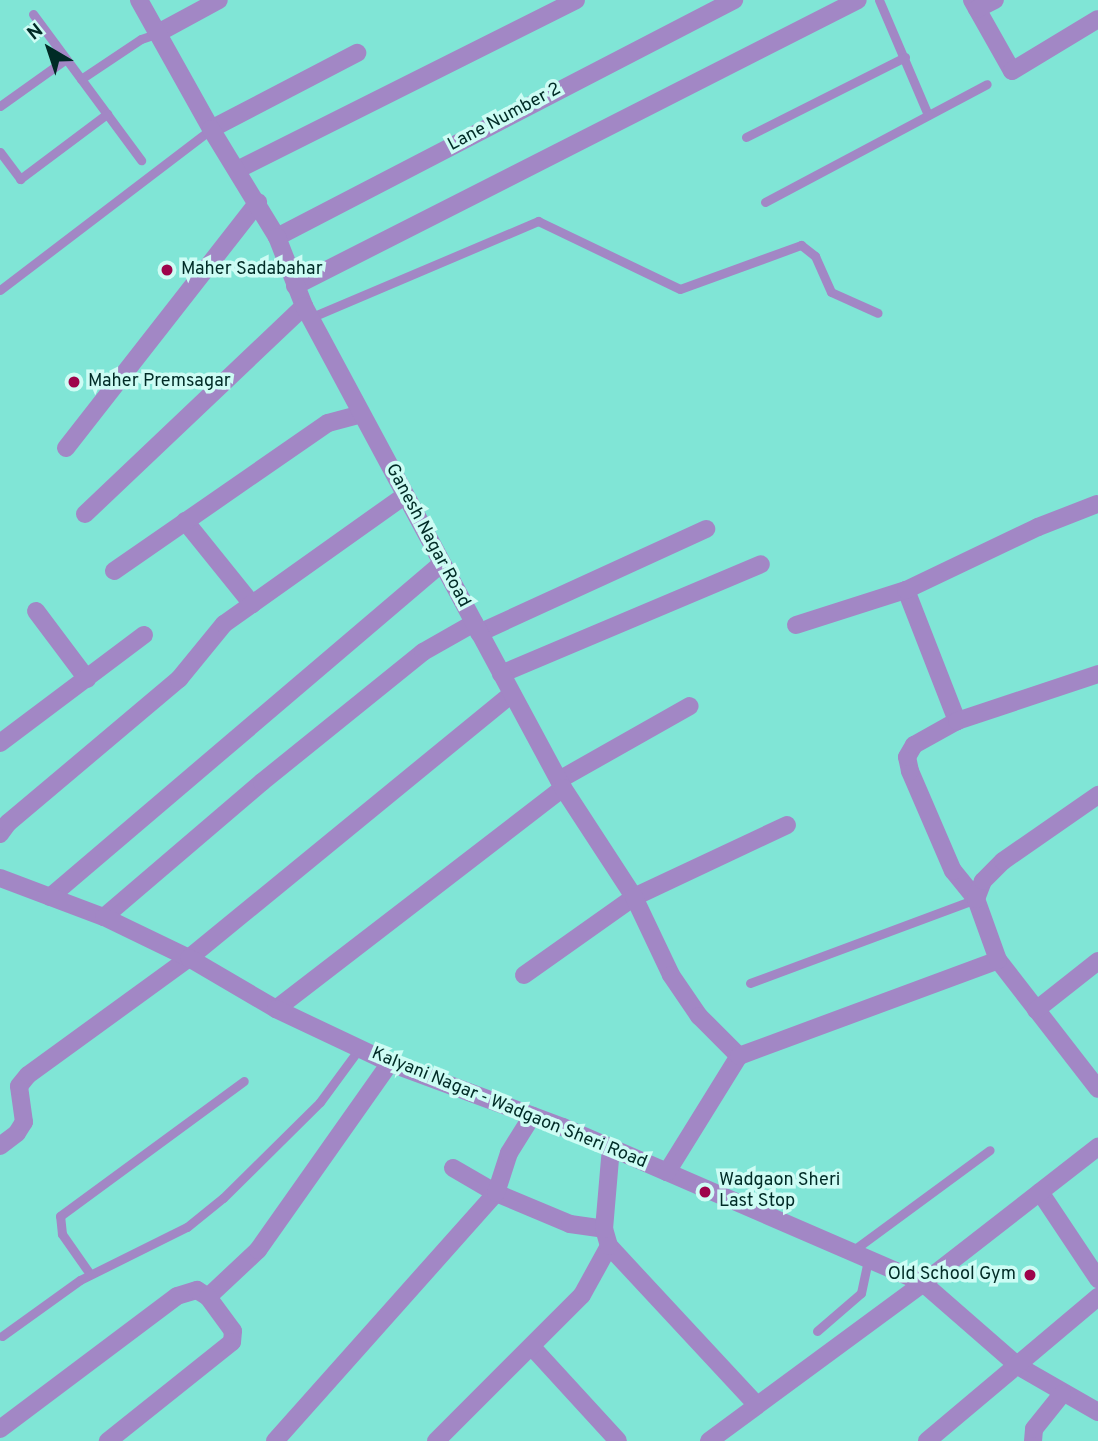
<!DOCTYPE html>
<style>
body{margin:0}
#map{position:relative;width:1098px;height:1441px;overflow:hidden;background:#80e5d6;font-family:Overpass,sans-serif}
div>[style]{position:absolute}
.service>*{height:9px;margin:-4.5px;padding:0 4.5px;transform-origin:4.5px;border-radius:4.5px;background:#a287c5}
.minor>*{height:18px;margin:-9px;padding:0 9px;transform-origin:9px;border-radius:9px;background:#a287c5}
.tertiary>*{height:18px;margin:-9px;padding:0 9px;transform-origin:9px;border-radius:9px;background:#a287c5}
.dots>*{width:19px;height:19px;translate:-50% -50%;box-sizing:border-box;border:4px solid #cdfcf4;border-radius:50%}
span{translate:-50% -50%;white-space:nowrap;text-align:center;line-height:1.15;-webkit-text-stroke:7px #cdfcf4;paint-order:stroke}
.street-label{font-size:18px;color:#002b26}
.poi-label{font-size:18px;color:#002b26}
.left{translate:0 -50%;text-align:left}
.right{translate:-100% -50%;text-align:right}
.north{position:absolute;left:14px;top:14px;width:70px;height:70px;-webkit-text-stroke:5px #cdfcf4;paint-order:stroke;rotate:321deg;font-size:19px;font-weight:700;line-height:28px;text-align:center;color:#002b26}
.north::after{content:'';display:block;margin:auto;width:24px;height:32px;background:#002b26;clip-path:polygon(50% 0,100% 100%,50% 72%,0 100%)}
</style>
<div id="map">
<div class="service">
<i style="left:879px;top:0;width:125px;rotate:66.9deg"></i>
<i style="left:33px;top:14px;width:182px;rotate:53.5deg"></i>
<i style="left:81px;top:79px;width:72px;rotate:-33.7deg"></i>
<i style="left:141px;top:39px;width:18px;rotate:-19deg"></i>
<i style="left:0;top:106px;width:81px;rotate:-35.5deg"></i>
<i style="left:746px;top:137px;width:178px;rotate:-26.7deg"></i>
<i style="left:0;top:152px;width:34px;rotate:53deg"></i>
<i style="left:20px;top:179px;width:109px;rotate:-36.8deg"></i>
<i style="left:765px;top:202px;width:251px;rotate:-28deg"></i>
<i style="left:0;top:290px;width:265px;rotate:-37.3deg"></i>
<i style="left:312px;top:317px;width:246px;rotate:-23deg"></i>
<i style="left:538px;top:221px;width:157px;rotate:25.6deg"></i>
<i style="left:680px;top:289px;width:129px;rotate:-20deg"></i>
<i style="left:801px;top:245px;width:18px;rotate:38deg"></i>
<i style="left:815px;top:256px;width:39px;rotate:66deg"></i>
<i style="left:831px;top:292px;width:51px;rotate:24.1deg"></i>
<i style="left:750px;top:983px;width:241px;rotate:-20.4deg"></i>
<i style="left:851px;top:1252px;width:172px;rotate:-36.3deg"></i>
<i style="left:90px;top:1274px;width:49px;rotate:-125deg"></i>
<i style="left:62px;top:1234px;width:18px;rotate:-96deg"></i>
<i style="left:60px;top:1216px;width:228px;rotate:-36.3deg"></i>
<i style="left:817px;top:1331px;width:58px;rotate:-40.8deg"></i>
<i style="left:861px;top:1293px;width:35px;rotate:-78deg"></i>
<i style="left:2px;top:1336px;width:96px;rotate:-35.7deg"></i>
<i style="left:80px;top:1280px;width:119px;rotate:-26.4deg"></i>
<i style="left:187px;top:1227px;width:46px;rotate:-38.9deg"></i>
<i style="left:223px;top:1198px;width:136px;rotate:-44.7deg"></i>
<i style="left:320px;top:1102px;width:66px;rotate:-53.7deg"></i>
</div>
<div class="minor">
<i style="left:972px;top:0;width:81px;rotate:60.6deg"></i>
<i style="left:1012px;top:71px;width:100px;rotate:-31.2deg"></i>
<i style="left:977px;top:9px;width:20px;rotate:-27deg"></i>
<i style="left:158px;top:33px;width:69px;rotate:-28.4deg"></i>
<i style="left:211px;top:129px;width:165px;rotate:-27.5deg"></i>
<i style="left:237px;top:170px;width:379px;rotate:-26.6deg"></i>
<i style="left:277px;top:237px;width:515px;rotate:-27.41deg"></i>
<i style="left:295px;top:286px;width:631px;rotate:-26.93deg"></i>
<i style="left:66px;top:448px;width:312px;rotate:-52deg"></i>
<i style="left:85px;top:514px;width:302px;rotate:-43.5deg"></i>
<i style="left:185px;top:521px;width:107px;rotate:51.1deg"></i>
<i style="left:114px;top:571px;width:260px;rotate:-34.7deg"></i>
<i style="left:328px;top:423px;width:34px;rotate:-15deg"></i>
<i style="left:906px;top:590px;width:141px;rotate:68.7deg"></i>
<i style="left:36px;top:611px;width:85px;rotate:53.1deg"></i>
<i style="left:796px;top:625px;width:115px;rotate:-17.7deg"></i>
<i style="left:906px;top:590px;width:146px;rotate:-25.5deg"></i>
<i style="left:1038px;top:527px;width:63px;rotate:-21.3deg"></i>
<i style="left:479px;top:633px;width:250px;rotate:-24.6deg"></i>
<i style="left:501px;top:674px;width:282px;rotate:-22.9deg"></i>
<i style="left:0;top:743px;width:180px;rotate:-36.9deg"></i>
<i style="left:559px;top:780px;width:150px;rotate:-29.5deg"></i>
<i style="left:0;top:834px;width:14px;rotate:-54deg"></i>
<i style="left:8px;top:823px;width:224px;rotate:-40.1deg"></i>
<i style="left:179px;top:679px;width:71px;rotate:-50.7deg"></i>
<i style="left:224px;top:624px;width:221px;rotate:-35.4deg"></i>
<i style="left:50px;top:897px;width:514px;rotate:-40.42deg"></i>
<i style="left:976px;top:899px;width:36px;rotate:-129deg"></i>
<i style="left:953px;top:871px;width:109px;rotate:-113.3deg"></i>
<i style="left:910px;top:771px;width:14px;rotate:-102deg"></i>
<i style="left:907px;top:757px;width:14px;rotate:-60deg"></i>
<i style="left:914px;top:745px;width:49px;rotate:-29.2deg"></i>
<i style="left:957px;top:721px;width:149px;rotate:-18.4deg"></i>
<i style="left:104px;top:917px;width:208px;rotate:-40.5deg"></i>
<i style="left:262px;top:782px;width:207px;rotate:-38.9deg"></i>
<i style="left:423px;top:652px;width:59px;rotate:-29.6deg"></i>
<i style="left:998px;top:960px;width:163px;rotate:52.2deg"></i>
<i style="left:524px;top:975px;width:135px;rotate:-35.3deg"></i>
<i style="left:634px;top:897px;width:169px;rotate:-25.2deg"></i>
<i style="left:276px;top:1009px;width:362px;rotate:-37.6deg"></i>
<i style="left:1036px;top:1010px;width:79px;rotate:-38.3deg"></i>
<i style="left:0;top:1146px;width:21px;rotate:-37deg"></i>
<i style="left:17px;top:1133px;width:13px;rotate:-58deg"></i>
<i style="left:24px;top:1122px;width:36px;rotate:-98deg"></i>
<i style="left:19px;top:1086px;width:14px;rotate:-51deg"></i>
<i style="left:28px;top:1075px;width:199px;rotate:-36deg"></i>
<i style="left:189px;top:958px;width:417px;rotate:-39.3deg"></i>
<i style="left:453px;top:1168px;width:50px;rotate:30.2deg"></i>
<i style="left:496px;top:1193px;width:80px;rotate:22.7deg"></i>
<i style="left:570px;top:1224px;width:34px;rotate:8deg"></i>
<i style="left:667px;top:1172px;width:279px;rotate:23.4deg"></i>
<i style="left:923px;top:1283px;width:126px;rotate:41.1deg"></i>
<i style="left:1018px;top:1366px;width:92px;rotate:29.9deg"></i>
<i style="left:1040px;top:1192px;width:105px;rotate:56.3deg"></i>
<i style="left:609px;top:1246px;width:217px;rotate:47.1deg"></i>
<i style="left:208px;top:1297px;width:69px;rotate:-43.2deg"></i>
<i style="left:258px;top:1250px;width:229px;rotate:-54.8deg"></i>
<i style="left:532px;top:1347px;width:127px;rotate:47.5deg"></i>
<i style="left:0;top:1429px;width:221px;rotate:-36.9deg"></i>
<i style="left:177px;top:1296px;width:21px;rotate:-17deg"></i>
<i style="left:197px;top:1290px;width:13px;rotate:32deg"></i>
<i style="left:208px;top:1297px;width:42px;rotate:53.7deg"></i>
<i style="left:233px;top:1331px;width:11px;rotate:95deg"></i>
<i style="left:232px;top:1342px;width:159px;rotate:141.4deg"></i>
<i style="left:275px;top:1441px;width:332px;rotate:-48.3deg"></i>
<i style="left:496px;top:1193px;width:42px;rotate:-72deg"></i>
<i style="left:509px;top:1153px;width:44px;rotate:-58.1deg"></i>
<i style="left:436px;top:1441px;width:206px;rotate:-45deg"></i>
<i style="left:582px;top:1295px;width:56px;rotate:-61.1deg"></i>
<i style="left:609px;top:1246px;width:18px;rotate:-106deg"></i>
<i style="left:604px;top:1229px;width:81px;rotate:-85.1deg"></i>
<i style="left:709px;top:1441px;width:266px;rotate:-36.4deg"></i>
<i style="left:923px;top:1283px;width:222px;rotate:-37.9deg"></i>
<i style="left:927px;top:1441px;width:224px;rotate:-40.1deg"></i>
<i style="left:1033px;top:1441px;width:12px;rotate:-85deg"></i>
<i style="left:1034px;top:1429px;width:45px;rotate:-51.3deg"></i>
</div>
<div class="tertiary">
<i style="left:139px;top:0;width:148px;rotate:60.8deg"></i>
<i style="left:211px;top:129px;width:127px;rotate:58.6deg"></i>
<i style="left:277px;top:237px;width:74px;rotate:68.6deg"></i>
<i style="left:304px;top:306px;width:547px;rotate:61.75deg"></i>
<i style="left:563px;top:788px;width:130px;rotate:56.9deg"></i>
<i style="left:634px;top:897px;width:86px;rotate:64.6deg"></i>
<i style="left:671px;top:975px;width:50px;rotate:55.7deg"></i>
<i style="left:699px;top:1016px;width:57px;rotate:45deg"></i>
<i style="left:0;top:878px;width:111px;rotate:20.6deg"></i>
<i style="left:104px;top:917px;width:94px;rotate:25.8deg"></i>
<i style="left:189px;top:958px;width:101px;rotate:30.4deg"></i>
<i style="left:276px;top:1009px;width:126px;rotate:25.3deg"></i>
<i style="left:390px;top:1063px;width:184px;rotate:20.3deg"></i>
<i style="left:563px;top:1127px;width:113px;rotate:23.4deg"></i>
<i style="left:667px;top:1172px;width:137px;rotate:-58.2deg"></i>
<i style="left:739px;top:1056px;width:276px;rotate:-20.3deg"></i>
<i style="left:998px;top:960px;width:65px;rotate:-109.8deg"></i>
<i style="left:976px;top:899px;width:19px;rotate:-69deg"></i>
<i style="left:983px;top:881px;width:28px;rotate:-45deg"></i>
<i style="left:1003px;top:861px;width:116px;rotate:-34.8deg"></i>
</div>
<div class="dots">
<i style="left:167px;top:270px;background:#9e034b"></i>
<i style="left:74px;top:382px;background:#9e034b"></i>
<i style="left:705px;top:1192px;background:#9e034b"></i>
<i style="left:1030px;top:1275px;background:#9e034b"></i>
</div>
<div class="street-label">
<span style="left:505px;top:118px;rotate:-28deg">Lane Number 2</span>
<span style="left:427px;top:536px;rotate:62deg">Ganesh Nagar Road</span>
<span style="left:509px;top:1109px;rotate:22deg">Kalyani Nagar - Wadgaon Sheri Road</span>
</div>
<div class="poi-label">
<span class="left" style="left:181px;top:270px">Maher Sadabahar</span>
<span class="left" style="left:88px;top:382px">Maher Premsagar</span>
<span class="left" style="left:719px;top:1192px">Wadgaon Sheri<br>Last Stop</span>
<span class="right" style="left:1016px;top:1275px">Old School Gym</span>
</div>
<div class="north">N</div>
</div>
